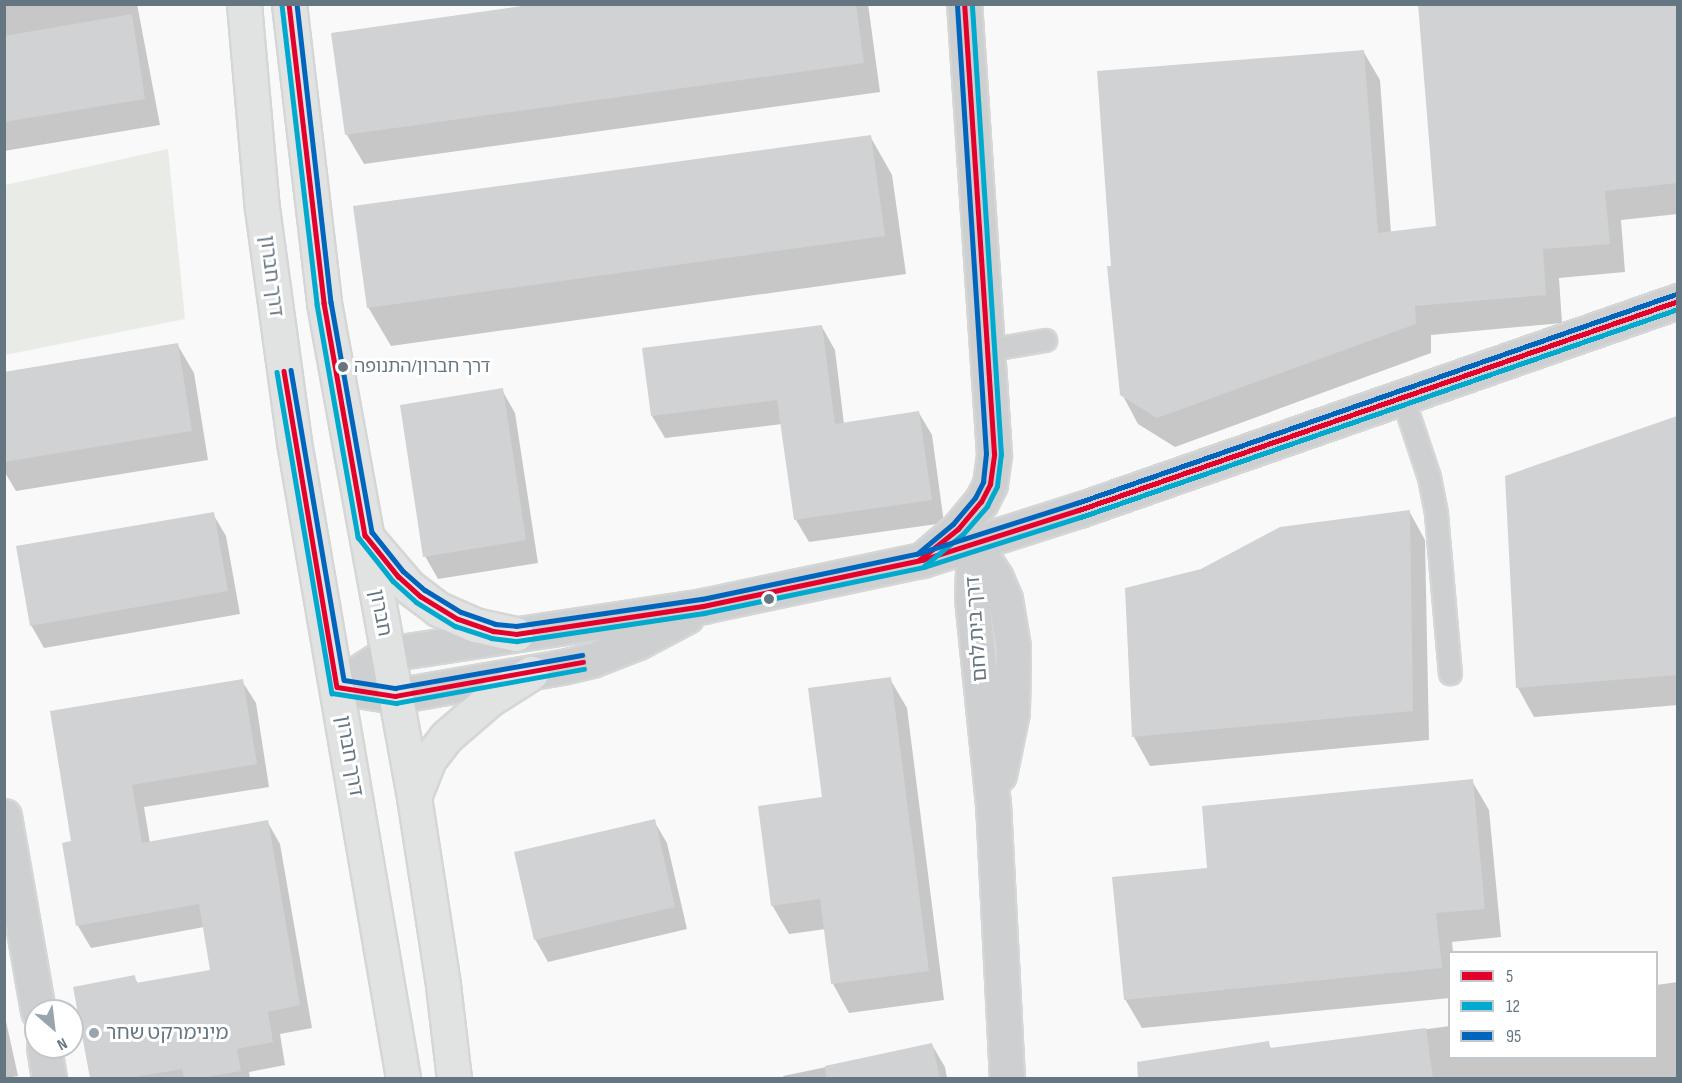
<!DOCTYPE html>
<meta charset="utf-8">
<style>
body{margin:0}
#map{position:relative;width:1682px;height:1083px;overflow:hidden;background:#f9f9f9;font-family:"Sofia Sans Condensed","Noto Sans Hebrew",sans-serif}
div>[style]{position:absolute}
.green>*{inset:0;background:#e8ebe6}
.shadow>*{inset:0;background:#0003}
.building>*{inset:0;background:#d0d2d3}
.roads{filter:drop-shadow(2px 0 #d5d6d6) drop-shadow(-2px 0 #d5d6d6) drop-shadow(0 2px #d5d6d6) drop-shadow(0 -2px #d5d6d6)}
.service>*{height:21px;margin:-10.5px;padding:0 10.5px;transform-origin:10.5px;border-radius:10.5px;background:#cecfd0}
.minor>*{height:33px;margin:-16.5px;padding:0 16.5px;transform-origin:16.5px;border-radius:16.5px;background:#cecfd0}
.tertiary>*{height:33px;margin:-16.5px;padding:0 16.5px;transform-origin:16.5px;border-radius:16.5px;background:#cecfd0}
.trunk>*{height:33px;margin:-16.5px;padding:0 16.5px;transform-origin:16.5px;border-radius:16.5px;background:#e1e2e2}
.bus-1>*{height:4.5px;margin:-2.25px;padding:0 2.25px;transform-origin:2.25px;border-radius:2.25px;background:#e4002b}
.bus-2>*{height:4.5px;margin:-2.25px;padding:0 2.25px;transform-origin:2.25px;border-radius:2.25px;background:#00a9ce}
.bus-3>*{height:4.5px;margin:-2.25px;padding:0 2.25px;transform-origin:2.25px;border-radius:2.25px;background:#0065bd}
.dots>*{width:16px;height:16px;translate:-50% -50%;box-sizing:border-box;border:3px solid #fff;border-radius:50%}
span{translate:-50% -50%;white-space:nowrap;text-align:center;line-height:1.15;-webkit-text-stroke:6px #fff;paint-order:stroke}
.bus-label{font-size:18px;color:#657683}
.left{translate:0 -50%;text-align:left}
.street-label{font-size:20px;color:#657683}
.poi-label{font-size:20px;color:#657683}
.frame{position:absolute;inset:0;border:6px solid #657683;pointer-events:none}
.legend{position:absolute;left:1448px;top:951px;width:210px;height:108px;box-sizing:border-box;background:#fff;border:2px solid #c1c8cd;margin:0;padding:8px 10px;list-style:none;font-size:18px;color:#657683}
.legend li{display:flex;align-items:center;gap:12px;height:30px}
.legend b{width:30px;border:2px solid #c1c8cd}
.north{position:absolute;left:24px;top:999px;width:60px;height:60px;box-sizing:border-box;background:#fff;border:2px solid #c1c8cd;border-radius:50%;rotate:152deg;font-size:16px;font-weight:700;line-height:24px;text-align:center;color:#657683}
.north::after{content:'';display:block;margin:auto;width:21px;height:27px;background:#99a4ac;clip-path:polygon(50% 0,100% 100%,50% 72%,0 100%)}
</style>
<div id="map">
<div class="green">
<i style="clip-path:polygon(168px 149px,185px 319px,5px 355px,5px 185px)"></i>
</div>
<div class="shadow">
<i style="clip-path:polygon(4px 4px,137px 4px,160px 125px,4px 151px)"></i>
<i style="clip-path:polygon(546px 4px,868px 4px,880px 92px,364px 164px,347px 135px)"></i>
<i style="clip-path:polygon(1419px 4px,1678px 4px,1678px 214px,1621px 220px,1625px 272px,1559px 278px,1562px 323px,1431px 335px,1431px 353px,1175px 447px,1138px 424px,1122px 394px,1113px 267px,1363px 51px,1380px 80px,1391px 233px,1438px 228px)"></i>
<i style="clip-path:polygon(870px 136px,892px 175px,906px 274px,391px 346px,368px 307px)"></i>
<i style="clip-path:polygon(822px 327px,835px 350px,844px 424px,919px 413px,932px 435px,944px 523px,809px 542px,796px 520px,782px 424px,665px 438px,652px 416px)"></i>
<i style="clip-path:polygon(177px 344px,194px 373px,208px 460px,16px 491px,4px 471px,4px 373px)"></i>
<i style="clip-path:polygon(502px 390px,515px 413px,538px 563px,438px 579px,425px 556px)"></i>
<i style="clip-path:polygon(1678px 417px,1678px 705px,1534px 717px,1518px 688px,1507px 477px)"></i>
<i style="clip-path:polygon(1409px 511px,1425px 540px,1429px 740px,1150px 766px,1134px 737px,1201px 570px)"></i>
<i style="clip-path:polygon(213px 514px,226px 536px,240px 614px,44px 648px,31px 625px)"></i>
<i style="clip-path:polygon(890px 679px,907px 708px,944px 1000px,849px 1013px,833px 984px,826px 929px,789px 934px,772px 905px,823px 799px)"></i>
<i style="clip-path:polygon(242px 681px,256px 703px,269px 787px,144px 807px,150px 843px,267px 821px,280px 844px,312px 1028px,280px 1034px,285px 1065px,249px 1072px,250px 1078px,91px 1078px,75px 988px,134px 976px,138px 984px,212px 971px,204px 927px,91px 948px,78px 926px,73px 843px,52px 712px)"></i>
<i style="clip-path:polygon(1472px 781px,1489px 810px,1501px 937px,1452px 942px,1453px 952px,1450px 952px,1450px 998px,1142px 1028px,1125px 999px,1209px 869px)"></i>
<i style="clip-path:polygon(654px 821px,667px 843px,687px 929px,548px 962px,535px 939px)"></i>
<i style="clip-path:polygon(1678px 982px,1678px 1078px,1150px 1078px,1147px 1062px,1268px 1043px,1272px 1050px,1450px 1026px,1450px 1058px,1656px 1058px,1656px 985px)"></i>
<i style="clip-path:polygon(4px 1012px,18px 1076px,6px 1078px,4px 1078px)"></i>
<i style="clip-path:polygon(932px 1045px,945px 1067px,947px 1078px,784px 1078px,783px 1076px)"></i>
</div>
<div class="building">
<i style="clip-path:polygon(536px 4px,856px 4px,864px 63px,345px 135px,331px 33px)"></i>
<i style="clip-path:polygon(1418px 4px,1677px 4px,1677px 183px,1605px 191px,1610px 244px,1543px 249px,1546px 295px,1415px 306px,1416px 324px,1157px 418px,1120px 395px,1107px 266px,1111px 266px,1097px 71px,1364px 50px,1378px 233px,1436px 226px)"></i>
<i style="clip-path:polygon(132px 14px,145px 99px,4px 122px,4px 36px)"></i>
<i style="clip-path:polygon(871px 135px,885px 236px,367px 308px,353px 206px)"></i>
<i style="clip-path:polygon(822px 325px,835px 424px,919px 411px,932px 500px,794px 520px,777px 400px,651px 416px,642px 348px)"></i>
<i style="clip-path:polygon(178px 343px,192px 431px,4px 462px,4px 372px)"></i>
<i style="clip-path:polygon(503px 388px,526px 540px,423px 557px,400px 405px)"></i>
<i style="clip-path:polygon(1677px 416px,1677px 675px,1516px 688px,1505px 476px)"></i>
<i style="clip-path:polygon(1410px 510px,1413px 711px,1132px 737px,1125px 588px,1201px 569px,1280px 527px)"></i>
<i style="clip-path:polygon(214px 512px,228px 591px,30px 626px,16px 546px)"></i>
<i style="clip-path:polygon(891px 677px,929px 971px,831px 984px,820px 899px,771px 906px,758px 806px,822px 797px,808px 688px)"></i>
<i style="clip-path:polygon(243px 679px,257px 764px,132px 785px,142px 843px,268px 820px,300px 1005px,268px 1012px,273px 1042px,237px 1049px,241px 1071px,201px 1078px,184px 1078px,182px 1069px,129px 1078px,90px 1078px,73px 987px,135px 975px,136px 983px,210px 970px,199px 904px,76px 926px,62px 843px,71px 841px,50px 711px)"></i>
<i style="clip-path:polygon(1473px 779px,1485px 909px,1436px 913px,1442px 968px,1124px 1000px,1112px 877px,1207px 868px,1202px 806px)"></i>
<i style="clip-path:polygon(655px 819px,675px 907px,534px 940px,514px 852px)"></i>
<i style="clip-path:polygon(1426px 1028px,1433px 1078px,1138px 1078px,1137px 1062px,1269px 1041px,1270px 1048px)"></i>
<i style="clip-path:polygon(932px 1043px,940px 1078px,826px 1078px,825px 1066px)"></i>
</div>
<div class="roads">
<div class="service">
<i style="left:986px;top:350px;width:60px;rotate:-9.6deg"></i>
<i style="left:1402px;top:396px;width:85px;rotate:71.6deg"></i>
<i style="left:1429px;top:477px;width:38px;rotate:79deg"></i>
<i style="left:1436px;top:514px;width:160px;rotate:85deg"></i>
</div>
<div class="minor">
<i style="left:974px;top:544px;width:54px;rotate:92.1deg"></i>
<i style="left:972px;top:598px;width:206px;rotate:84.2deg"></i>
<i style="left:993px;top:803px;width:275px;rotate:87.1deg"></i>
<i style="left:974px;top:544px;width:40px;rotate:57.1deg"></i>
<i style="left:996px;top:578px;width:23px;rotate:67deg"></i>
<i style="left:1005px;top:599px;width:49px;rotate:80.5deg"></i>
<i style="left:1013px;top:647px;width:65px;rotate:90.9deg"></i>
<i style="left:1012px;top:712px;width:64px;rotate:101.7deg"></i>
<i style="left:922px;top:560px;width:48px;rotate:-40.7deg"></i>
<i style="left:958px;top:529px;width:35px;rotate:-50deg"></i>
<i style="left:981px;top:502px;width:20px;rotate:-63deg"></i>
<i style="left:990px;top:484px;width:30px;rotate:-82deg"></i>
<i style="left:994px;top:454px;width:451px;rotate:-93.8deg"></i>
<i style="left:4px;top:816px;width:198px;rotate:80.1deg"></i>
<i style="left:44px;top:1047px;width:31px;rotate:81deg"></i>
</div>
<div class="tertiary">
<i style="left:337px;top:687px;width:60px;rotate:-33.4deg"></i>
<i style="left:387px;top:654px;width:320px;rotate:-8.6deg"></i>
<i style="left:703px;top:606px;width:224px;rotate:-11.9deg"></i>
<i style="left:922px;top:560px;width:165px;rotate:-17.7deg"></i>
<i style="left:1079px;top:510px;width:634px;rotate:-19.23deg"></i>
<i style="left:337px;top:687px;width:59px;rotate:8.8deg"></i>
<i style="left:395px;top:696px;width:169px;rotate:-9.9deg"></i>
<i style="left:562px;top:667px;width:31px;rotate:-13deg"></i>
<i style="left:592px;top:660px;width:49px;rotate:-21.4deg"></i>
<i style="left:638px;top:642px;width:55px;rotate:-28deg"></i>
</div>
<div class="trunk">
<i style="left:244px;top:4px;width:205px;rotate:85deg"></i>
<i style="left:262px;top:208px;width:236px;rotate:82.2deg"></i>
<i style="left:294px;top:442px;width:645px;rotate:80.27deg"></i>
<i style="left:289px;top:4px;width:301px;rotate:83.3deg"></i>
<i style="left:324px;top:303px;width:502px;rotate:79.67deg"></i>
<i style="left:414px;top:797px;width:190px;rotate:81.2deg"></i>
<i style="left:443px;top:985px;width:94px;rotate:83.3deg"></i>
<i style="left:368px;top:539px;width:63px;rotate:49.5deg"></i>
<i style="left:409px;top:587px;width:36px;rotate:37deg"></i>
<i style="left:438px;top:609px;width:40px;rotate:23.4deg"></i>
<i style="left:475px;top:625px;width:42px;rotate:12.4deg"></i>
<i style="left:414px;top:797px;width:41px;rotate:-68.5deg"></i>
<i style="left:429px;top:759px;width:28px;rotate:-52deg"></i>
<i style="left:446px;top:737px;width:58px;rotate:-40.8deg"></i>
<i style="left:490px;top:699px;width:49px;rotate:-32.4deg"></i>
</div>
</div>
<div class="bus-1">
<i style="left:289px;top:4px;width:301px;rotate:83.3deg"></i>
<i style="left:324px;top:303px;width:236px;rotate:80deg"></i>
<i style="left:365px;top:535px;width:53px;rotate:51.2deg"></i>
<i style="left:398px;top:576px;width:30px;rotate:42deg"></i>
<i style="left:420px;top:596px;width:44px;rotate:31.2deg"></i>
<i style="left:458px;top:619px;width:37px;rotate:19deg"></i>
<i style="left:493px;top:631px;width:23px;rotate:7deg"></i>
<i style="left:516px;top:634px;width:189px;rotate:-8.5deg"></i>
<i style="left:703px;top:606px;width:224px;rotate:-11.9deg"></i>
<i style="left:922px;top:560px;width:165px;rotate:-17.7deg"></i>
<i style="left:1079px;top:510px;width:634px;rotate:-19.23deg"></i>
<i style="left:284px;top:371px;width:320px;rotate:80.5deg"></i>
<i style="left:337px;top:687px;width:59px;rotate:8.8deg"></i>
<i style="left:395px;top:696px;width:191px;rotate:-10.3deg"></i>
<i style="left:919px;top:560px;width:50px;rotate:-38.5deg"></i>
<i style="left:958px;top:529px;width:35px;rotate:-50deg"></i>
<i style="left:981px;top:502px;width:20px;rotate:-63deg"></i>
<i style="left:990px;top:484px;width:30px;rotate:-82deg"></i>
<i style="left:994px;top:454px;width:451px;rotate:-93.8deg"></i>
</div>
<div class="bus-2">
<i style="left:282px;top:5px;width:301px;rotate:83.3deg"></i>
<i style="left:317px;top:304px;width:237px;rotate:80deg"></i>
<i style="left:358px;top:537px;width:56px;rotate:51.5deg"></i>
<i style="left:393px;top:581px;width:31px;rotate:42deg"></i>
<i style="left:416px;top:602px;width:46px;rotate:31.6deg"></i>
<i style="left:455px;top:626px;width:38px;rotate:18deg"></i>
<i style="left:491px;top:638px;width:26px;rotate:7deg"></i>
<i style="left:517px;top:641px;width:189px;rotate:-8.5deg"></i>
<i style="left:704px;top:613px;width:225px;rotate:-11.8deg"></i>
<i style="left:924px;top:567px;width:165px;rotate:-17.7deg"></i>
<i style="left:1081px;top:517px;width:632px;rotate:-19.21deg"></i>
<i style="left:277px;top:372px;width:326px;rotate:80.3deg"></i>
<i style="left:332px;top:693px;width:65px;rotate:8.9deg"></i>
<i style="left:396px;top:703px;width:191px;rotate:-10.3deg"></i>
<i style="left:924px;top:566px;width:50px;rotate:-39.4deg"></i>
<i style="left:963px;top:534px;width:37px;rotate:-49deg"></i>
<i style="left:987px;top:506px;width:22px;rotate:-63deg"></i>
<i style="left:997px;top:486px;width:31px;rotate:-83deg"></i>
<i style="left:1001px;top:455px;width:452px;rotate:-93.7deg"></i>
</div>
<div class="bus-3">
<i style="left:297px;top:4px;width:300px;rotate:83.5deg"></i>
<i style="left:331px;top:302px;width:234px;rotate:79.9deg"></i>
<i style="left:372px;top:532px;width:50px;rotate:51.5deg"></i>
<i style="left:403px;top:571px;width:29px;rotate:41deg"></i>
<i style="left:425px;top:590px;width:42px;rotate:31.4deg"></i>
<i style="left:461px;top:612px;width:36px;rotate:19deg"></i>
<i style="left:495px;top:624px;width:21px;rotate:5deg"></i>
<i style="left:516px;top:626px;width:188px;rotate:-8.3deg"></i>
<i style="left:702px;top:599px;width:223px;rotate:-11.9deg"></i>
<i style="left:920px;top:553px;width:165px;rotate:-17.7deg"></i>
<i style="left:1077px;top:503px;width:634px;rotate:-19.23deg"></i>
<i style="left:291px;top:370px;width:314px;rotate:80.3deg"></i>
<i style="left:344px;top:680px;width:52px;rotate:8.9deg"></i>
<i style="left:395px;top:688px;width:190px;rotate:-10deg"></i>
<i style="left:917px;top:554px;width:47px;rotate:-39.8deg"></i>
<i style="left:953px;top:524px;width:34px;rotate:-50deg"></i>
<i style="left:975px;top:498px;width:18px;rotate:-63deg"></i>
<i style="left:983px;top:482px;width:28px;rotate:-84deg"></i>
<i style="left:986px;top:454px;width:451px;rotate:-93.7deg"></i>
</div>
<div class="dots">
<i style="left:343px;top:367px;background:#657683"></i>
<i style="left:769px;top:599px;background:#657683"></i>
<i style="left:94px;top:1033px;background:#99a4ac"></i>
</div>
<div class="bus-label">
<span class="left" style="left:354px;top:367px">דרך חברון/התנופה</span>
</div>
<div class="street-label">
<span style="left:271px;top:276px;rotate:83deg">דרך חברון</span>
<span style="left:380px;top:613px;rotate:79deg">חברון</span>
<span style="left:977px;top:629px;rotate:-94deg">דרך בית לחם</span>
<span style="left:349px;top:756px;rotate:80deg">דרך חברון</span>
</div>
<div class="poi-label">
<span class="left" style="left:106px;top:1033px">מינימרקט שחר</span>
</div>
<div class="frame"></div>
<ul class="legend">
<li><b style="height:8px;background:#e4002b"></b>5</li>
<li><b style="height:8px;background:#00a9ce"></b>12</li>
<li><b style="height:8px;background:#0065bd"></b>95</li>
</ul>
<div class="north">N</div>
</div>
